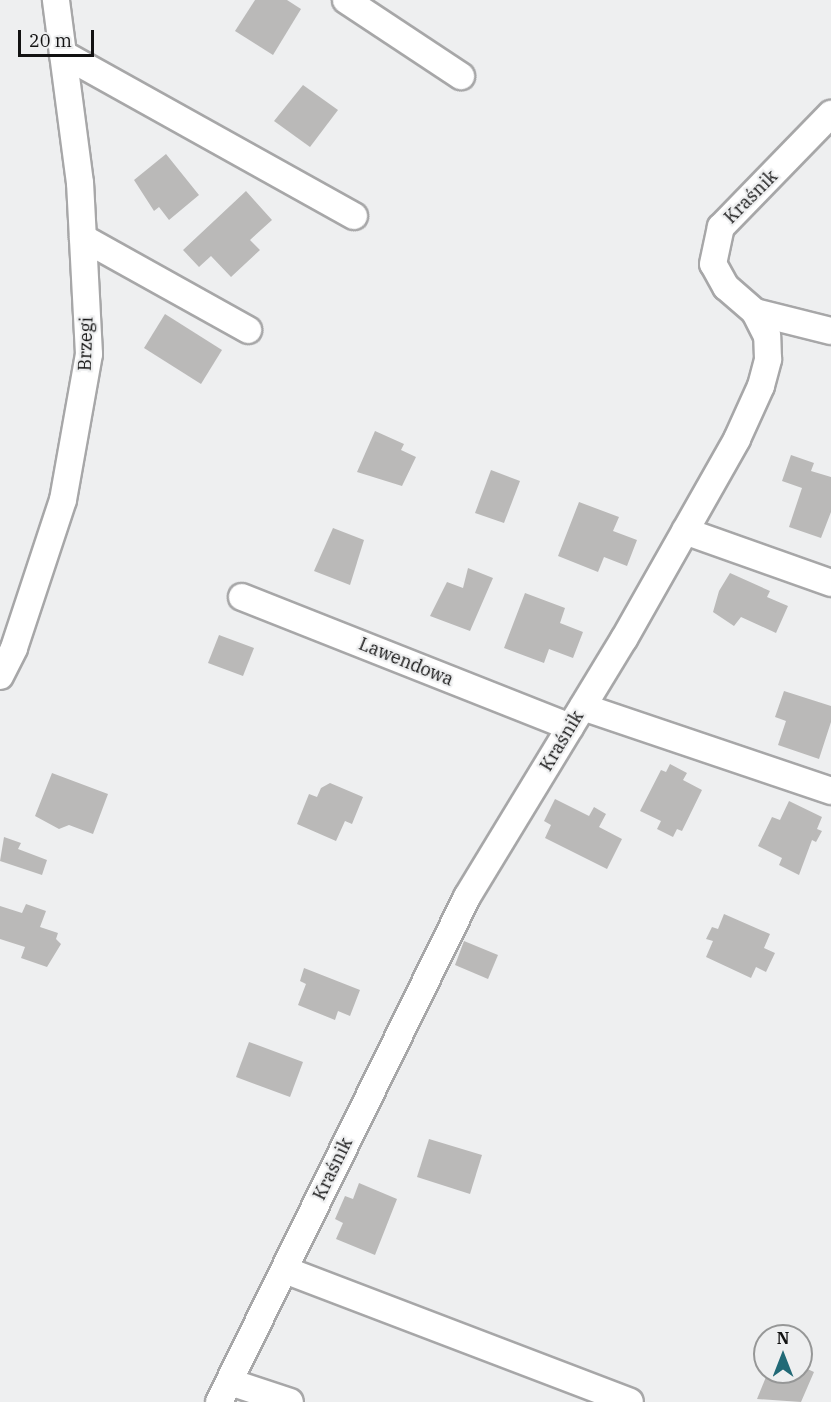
<!DOCTYPE html>
<meta charset="utf-8">
<style>
body{margin:0}
#map{position:relative;width:831px;height:1402px;overflow:hidden;background:#eeeff0;font-family:"IBM Plex Serif",serif}
div>[style]{position:absolute}
.building>*{inset:0;background:#bab9b8}
.roads{filter:drop-shadow(2px 0 #a7a7a8) drop-shadow(-2px 0 #a7a7a8) drop-shadow(0 2px #a7a7a8) drop-shadow(0 -2px #a7a7a8)}
.minor>*{height:26px;margin:-13px;padding:0 13px;transform-origin:13px;border-radius:13px;background:#fff}
span{translate:-50% -50%;white-space:nowrap;text-align:center;line-height:1.15;-webkit-text-stroke:4.5px #eeeff0;paint-order:stroke}
.street-label{font-size:18px;color:#121212}
.north{position:absolute;left:753px;top:1324px;width:60px;height:60px;box-sizing:border-box;background:#eeeff0;border:2px solid #969797;border-radius:50%;rotate:0deg;font-size:16px;font-weight:700;line-height:24px;text-align:center;color:#121212}
.north::after{content:'';display:block;margin:auto;width:21px;height:27px;background:#216976;clip-path:polygon(50% 0,100% 100%,50% 72%,0 100%)}
.scale{position:absolute;left:18px;top:30px;width:76px;height:27px;box-sizing:border-box;border:3px solid #121212;border-top:0;padding-left:8px;font-size:18px;line-height:21px;white-space:nowrap;color:#121212;-webkit-text-stroke:4px #eeeff0;paint-order:stroke}
</style>
<div id="map">
<div class="building">
<i style="clip-path:polygon(255px 0,287px 0,301px 9px,273px 55px,235px 31px)"></i>
<i style="clip-path:polygon(303px 85px,338px 110px,310px 147px,274px 121px)"></i>
<i style="clip-path:polygon(166px 154px,199px 195px,169px 220px,159px 207px,154px 211px,134px 180px)"></i>
<i style="clip-path:polygon(246px 191px,272px 220px,250px 240px,260px 250px,231px 277px,211px 256px,199px 267px,183px 250px)"></i>
<i style="clip-path:polygon(165px 314px,222px 350px,201px 384px,144px 348px)"></i>
<i style="clip-path:polygon(375px 431px,404px 444px,401px 450px,416px 457px,402px 486px,357px 472px)"></i>
<i style="clip-path:polygon(791px 455px,814px 463px,811px 471px,831px 477px,831px 512px,821px 538px,789px 527px,802px 488px,782px 481px)"></i>
<i style="clip-path:polygon(491px 470px,520px 481px,504px 523px,475px 513px)"></i>
<i style="clip-path:polygon(579px 502px,619px 517px,613px 531px,637px 540px,627px 566px,604px 557px,598px 572px,558px 556px)"></i>
<i style="clip-path:polygon(333px 528px,364px 540px,350px 585px,314px 571px)"></i>
<i style="clip-path:polygon(468px 568px,493px 578px,470px 631px,430px 616px,447px 582px,463px 588px)"></i>
<i style="clip-path:polygon(730px 573px,770px 591px,767px 597px,788px 606px,776px 633px,741px 617px,734px 626px,713px 612px,719px 591px)"></i>
<i style="clip-path:polygon(525px 593px,565px 608px,560px 623px,583px 632px,573px 658px,549px 649px,544px 663px,504px 648px)"></i>
<i style="clip-path:polygon(219px 635px,254px 648px,243px 676px,208px 663px)"></i>
<i style="clip-path:polygon(784px 691px,831px 706px,831px 722px,819px 759px,778px 745px,786px 721px,775px 717px)"></i>
<i style="clip-path:polygon(670px 764px,687px 773px,683px 780px,702px 790px,682px 831px,677px 829px,673px 837px,657px 829px,661px 821px,640px 811px,661px 770px,666px 772px)"></i>
<i style="clip-path:polygon(52px 773px,108px 794px,93px 834px,69px 825px,59px 829px,35px 816px)"></i>
<i style="clip-path:polygon(330px 783px,363px 797px,352px 824px,345px 821px,336px 841px,297px 824px,309px 794px,317px 797px,321px 788px)"></i>
<i style="clip-path:polygon(555px 799px,589px 816px,594px 807px,606px 814px,599px 827px,622px 839px,607px 869px,545px 838px,551px 825px,544px 821px)"></i>
<i style="clip-path:polygon(789px 801px,822px 817px,817px 829px,822px 831px,816px 842px,812px 840px,799px 875px,779px 865px,782px 858px,758px 846px,772px 817px,780px 820px)"></i>
<i style="clip-path:polygon(4px 837px,21px 843px,18px 849px,47px 860px,42px 875px,0 861px)"></i>
<i style="clip-path:polygon(26px 904px,46px 911px,40px 927px,58px 933px,56px 939px,61px 944px,47px 967px,21px 958px,25px 947px,0 939px,0 906px,22px 913px)"></i>
<i style="clip-path:polygon(724px 914px,770px 934px,764px 948px,775px 953px,766px 972px,756px 967px,751px 978px,706px 957px,713px 941px,706px 939px,712px 927px,718px 929px)"></i>
<i style="clip-path:polygon(464px 941px,498px 955px,488px 979px,455px 965px)"></i>
<i style="clip-path:polygon(304px 968px,360px 990px,350px 1016px,338px 1011px,335px 1020px,298px 1005px,306px 984px,300px 981px)"></i>
<i style="clip-path:polygon(249px 1042px,303px 1062px,290px 1097px,236px 1077px)"></i>
<i style="clip-path:polygon(429px 1139px,482px 1155px,470px 1194px,417px 1177px)"></i>
<i style="clip-path:polygon(359px 1183px,397px 1199px,375px 1255px,336px 1239px,343px 1223px,335px 1219px,345px 1196px,353px 1199px)"></i>
<i style="clip-path:polygon(801px 1366px,814px 1372px,801px 1402px,757px 1399px,768px 1372px,801px 1372px)"></i>
</div>
<div class="roads">
<div class="minor">
<i style="left:346px;top:0;width:138px;rotate:33.5deg"></i>
<i style="left:63px;top:54px;width:333px;rotate:29.1deg"></i>
<i style="left:83px;top:238px;width:189px;rotate:29.1deg"></i>
<i style="left:755px;top:312px;width:78px;rotate:14deg"></i>
<i style="left:685px;top:531px;width:155px;rotate:19.6deg"></i>
<i style="left:242px;top:597px;width:353px;rotate:21.6deg"></i>
<i style="left:0;top:676px;width:31px;rotate:-63deg"></i>
<i style="left:14px;top:648px;width:156px;rotate:-71.7deg"></i>
<i style="left:63px;top:500px;width:148px;rotate:-79.9deg"></i>
<i style="left:89px;top:354px;width:171px;rotate:-93deg"></i>
<i style="left:80px;top:183px;width:185px;rotate:-97.5deg"></i>
<i style="left:583px;top:707px;width:262px;rotate:18.7deg"></i>
<i style="left:285px;top:1270px;width:369px;rotate:20.9deg"></i>
<i style="left:230px;top:1382px;width:63px;rotate:18.4deg"></i>
<i style="left:219px;top:1402px;width:563px;rotate:-63.84deg"></i>
<i style="left:467px;top:897px;width:302px;rotate:-58.7deg"></i>
<i style="left:624px;top:639px;width:230px;rotate:-60.5deg"></i>
<i style="left:737px;top:439px;width:58px;rotate:-65.6deg"></i>
<i style="left:761px;top:386px;width:28px;rotate:-75deg"></i>
<i style="left:768px;top:359px;width:23px;rotate:-92deg"></i>
<i style="left:767px;top:336px;width:27px;rotate:-117deg"></i>
<i style="left:755px;top:312px;width:38px;rotate:-139deg"></i>
<i style="left:726px;top:287px;width:26px;rotate:-119deg"></i>
<i style="left:713px;top:264px;width:38px;rotate:-78deg"></i>
<i style="left:721px;top:227px;width:158px;rotate:-45.8deg"></i>
</div>
</div>
<div class="street-label">
<span style="left:751px;top:197px;rotate:-45deg">Kraśnik</span>
<span style="left:86px;top:344px;rotate:-88deg">Brzegi</span>
<span style="left:406px;top:662px;rotate:22deg">Lawendowa</span>
<span style="left:562px;top:741px;rotate:-59deg">Kraśnik</span>
<span style="left:333px;top:1169px;rotate:-64deg">Kraśnik</span>
</div>
<div class="north">N</div>
<div class="scale">20 m</div>
</div>
